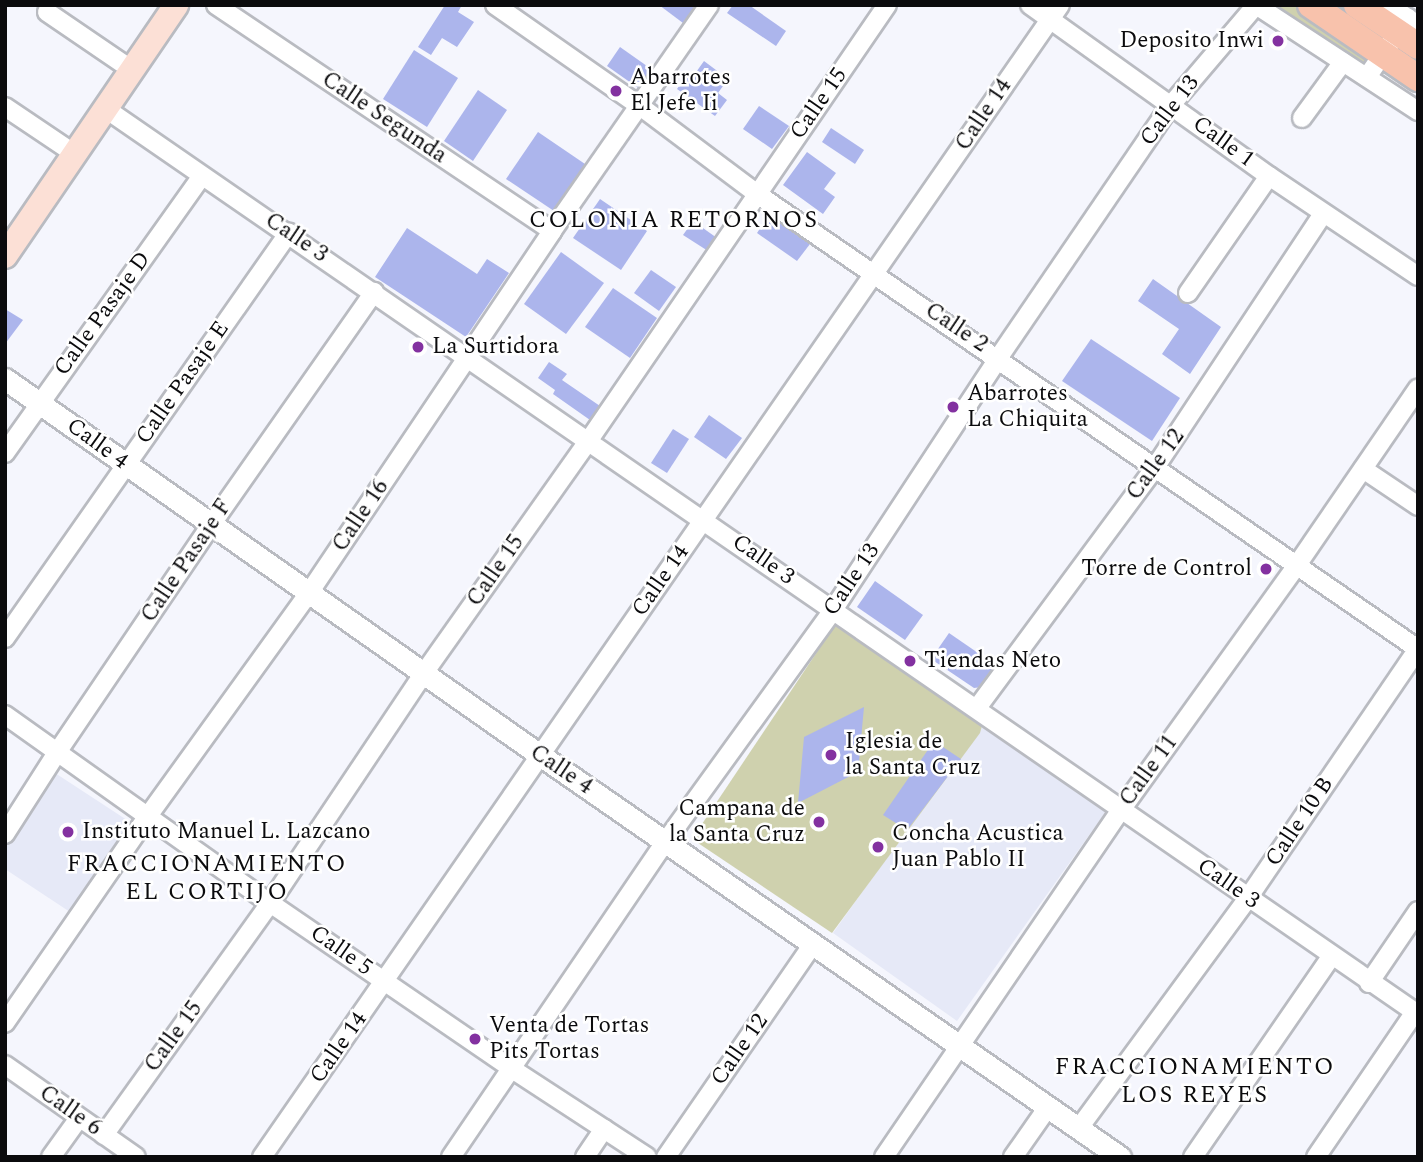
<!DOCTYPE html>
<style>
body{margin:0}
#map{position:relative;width:1423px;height:1162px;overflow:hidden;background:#f5f6fd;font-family:Spectral,serif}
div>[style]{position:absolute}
.built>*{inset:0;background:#e6e9f7}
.green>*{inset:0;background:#cfd1ae}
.building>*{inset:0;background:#acb5ec}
.roads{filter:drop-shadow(2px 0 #b9bbc1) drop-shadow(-2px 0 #b9bbc1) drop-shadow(0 2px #b9bbc1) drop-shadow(0 -2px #b9bbc1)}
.minor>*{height:18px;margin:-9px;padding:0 9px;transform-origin:9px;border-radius:9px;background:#fff}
.tertiary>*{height:21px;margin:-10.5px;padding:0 10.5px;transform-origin:10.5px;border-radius:10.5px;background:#fff}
.secondary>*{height:24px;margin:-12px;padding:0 12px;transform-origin:12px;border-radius:12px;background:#fce0d6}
.primary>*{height:26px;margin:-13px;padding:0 13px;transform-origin:13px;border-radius:13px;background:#f8c2ac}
.dots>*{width:19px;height:19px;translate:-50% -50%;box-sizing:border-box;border:4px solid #fff;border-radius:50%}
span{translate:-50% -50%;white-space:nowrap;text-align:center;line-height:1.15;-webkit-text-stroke:5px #fff;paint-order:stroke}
.poi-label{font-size:23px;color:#0b0b0d}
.right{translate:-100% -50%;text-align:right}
.left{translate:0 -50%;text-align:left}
.street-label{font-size:23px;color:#0b0b0d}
.neighbourhood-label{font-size:24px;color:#0b0b0d;letter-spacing:2px}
.frame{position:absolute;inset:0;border:7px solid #0b0b0d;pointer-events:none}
</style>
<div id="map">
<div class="built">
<i style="clip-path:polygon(983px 722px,1107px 810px,957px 1021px,833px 933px)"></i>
<i style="clip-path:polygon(52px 771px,130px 822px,70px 912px,5px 869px,5px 841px)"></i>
</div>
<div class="green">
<i style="clip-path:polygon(1266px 5px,1296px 5px,1375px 57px,1365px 73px)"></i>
<i style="clip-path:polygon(835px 625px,983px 722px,980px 733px,832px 933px,692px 839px)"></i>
</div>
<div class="building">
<i style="clip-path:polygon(445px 5px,462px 5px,458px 12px,474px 22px,457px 47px,442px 38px,431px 55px,418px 47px)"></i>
<i style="clip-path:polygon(659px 5px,690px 5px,694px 8px,683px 23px)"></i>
<i style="clip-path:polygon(733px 5px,749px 5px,786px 31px,776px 46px,727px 13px)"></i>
<i style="clip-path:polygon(620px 47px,654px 71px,641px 90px,607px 66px)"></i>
<i style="clip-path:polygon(414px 50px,458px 78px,427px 127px,383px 99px)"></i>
<i style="clip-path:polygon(704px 61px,728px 79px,718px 93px,727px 100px,715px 116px,677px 89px,689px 72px,694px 75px)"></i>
<i style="clip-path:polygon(478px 90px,507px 110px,473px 161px,444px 141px)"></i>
<i style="clip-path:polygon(759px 106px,789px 126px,772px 149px,743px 129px)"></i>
<i style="clip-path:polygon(831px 128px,864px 150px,855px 164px,822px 142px)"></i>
<i style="clip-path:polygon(538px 132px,585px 164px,554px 211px,506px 179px)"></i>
<i style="clip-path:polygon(807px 152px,836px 173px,824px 189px,835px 197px,823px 214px,783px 185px)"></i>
<i style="clip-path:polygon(600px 199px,647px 231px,621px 270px,573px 238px)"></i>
<i style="clip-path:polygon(769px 215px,810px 244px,797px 261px,757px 233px)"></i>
<i style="clip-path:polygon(693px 221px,717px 238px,708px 251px,683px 235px)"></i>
<i style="clip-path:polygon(407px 228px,477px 274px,487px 259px,509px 273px,466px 337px,375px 277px)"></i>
<i style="clip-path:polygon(561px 252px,604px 283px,566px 334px,524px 304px)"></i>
<i style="clip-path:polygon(651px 270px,676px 287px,659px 311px,634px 293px)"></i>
<i style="clip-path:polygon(1153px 279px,1221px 327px,1190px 374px,1162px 354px,1179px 329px,1138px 301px)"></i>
<i style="clip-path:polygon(613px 288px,657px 318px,630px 358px,585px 327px)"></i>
<i style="clip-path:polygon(5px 309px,23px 320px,5px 344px)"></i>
<i style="clip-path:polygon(1091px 339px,1180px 398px,1152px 441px,1062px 381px)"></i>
<i style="clip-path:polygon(549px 362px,567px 374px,562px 380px,600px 406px,590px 420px,553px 394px,555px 390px,538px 378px)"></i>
<i style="clip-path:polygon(709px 415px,742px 438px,726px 459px,694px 437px)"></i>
<i style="clip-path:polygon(673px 429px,689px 439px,667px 473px,651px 463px)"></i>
<i style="clip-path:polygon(875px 581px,923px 615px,905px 640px,857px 607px)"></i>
<i style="clip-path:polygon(949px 633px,997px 666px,982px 687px,974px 688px,931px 659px)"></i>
<i style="clip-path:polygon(864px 707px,858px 772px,798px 803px,804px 737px)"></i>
<i style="clip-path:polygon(934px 741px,961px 759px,907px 830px,883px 815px)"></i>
</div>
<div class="roads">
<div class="minor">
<i style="left:216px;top:5px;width:405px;rotate:33.9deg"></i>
<i style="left:495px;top:5px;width:177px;rotate:34.9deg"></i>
<i style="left:640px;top:106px;width:146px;rotate:36.9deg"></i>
<i style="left:757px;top:194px;width:802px;rotate:34.54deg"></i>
<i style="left:1030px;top:5px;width:294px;rotate:35.6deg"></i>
<i style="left:1269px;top:176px;width:179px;rotate:33.9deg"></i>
<i style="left:1256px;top:5px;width:194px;rotate:33.2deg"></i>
<i style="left:1389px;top:5px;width:35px;rotate:35deg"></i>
<i style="left:47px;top:12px;width:103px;rotate:34.3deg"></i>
<i style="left:1367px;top:77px;width:72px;rotate:-55.2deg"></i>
<i style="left:5px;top:107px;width:84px;rotate:33.9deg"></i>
<i style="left:106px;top:109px;width:1594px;rotate:34.6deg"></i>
<i style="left:1302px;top:118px;width:69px;rotate:-53.8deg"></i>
<i style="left:1188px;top:293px;width:142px;rotate:-55.3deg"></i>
<i style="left:5px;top:453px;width:340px;rotate:-54.6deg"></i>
<i style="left:1363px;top:469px;width:66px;rotate:33.9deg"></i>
<i style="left:5px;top:638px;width:495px;rotate:-55deg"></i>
<i style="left:977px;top:708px;width:301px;rotate:-53.5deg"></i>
<i style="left:1156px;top:466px;width:302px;rotate:-56.5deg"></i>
<i style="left:5px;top:715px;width:325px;rotate:35.4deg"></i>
<i style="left:270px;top:903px;width:293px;rotate:34.4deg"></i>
<i style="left:512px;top:1069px;width:161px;rotate:33.1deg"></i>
<i style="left:5px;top:834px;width:98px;rotate:-57.4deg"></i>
<i style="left:58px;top:751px;width:277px;rotate:-55.9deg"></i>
<i style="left:213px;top:522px;width:281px;rotate:-55deg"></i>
<i style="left:1369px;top:983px;width:87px;rotate:-55.8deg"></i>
<i style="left:5px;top:1023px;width:252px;rotate:-55.4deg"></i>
<i style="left:148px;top:816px;width:275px;rotate:-54.2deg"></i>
<i style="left:309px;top:593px;width:436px;rotate:-56.1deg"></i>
<i style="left:552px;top:231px;width:275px;rotate:-55.2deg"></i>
<i style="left:5px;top:1065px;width:160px;rotate:35.1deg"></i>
<i style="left:1079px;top:1128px;width:285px;rotate:-53.7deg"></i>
<i style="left:1248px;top:898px;width:301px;rotate:-55.7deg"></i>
<i style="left:104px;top:1135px;width:285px;rotate:-54.4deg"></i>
<i style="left:270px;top:903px;width:277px;rotate:-56.2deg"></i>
<i style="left:424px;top:673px;width:286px;rotate:-54.7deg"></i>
<i style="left:589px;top:440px;width:527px;rotate:-55.59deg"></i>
<i style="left:51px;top:1157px;width:48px;rotate:-54.3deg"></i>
<i style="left:262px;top:1157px;width:1401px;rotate:-55.29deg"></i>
<i style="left:451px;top:1157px;width:382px;rotate:-55.8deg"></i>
<i style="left:666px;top:841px;width:285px;rotate:-54.1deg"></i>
<i style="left:833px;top:610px;width:303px;rotate:-56.7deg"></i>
<i style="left:999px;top:357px;width:305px;rotate:-55.7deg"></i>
<i style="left:1171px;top:105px;width:131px;rotate:-49.6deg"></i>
<i style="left:585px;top:1157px;width:34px;rotate:-56deg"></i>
<i style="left:666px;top:1157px;width:259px;rotate:-55.4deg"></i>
<i style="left:884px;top:1157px;width:420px;rotate:-55.7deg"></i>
<i style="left:1121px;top:810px;width:302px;rotate:-54.3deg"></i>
<i style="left:1297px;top:565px;width:214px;rotate:-55.6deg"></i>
<i style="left:1013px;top:1157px;width:61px;rotate:-55deg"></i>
<i style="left:1193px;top:1157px;width:243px;rotate:-55.4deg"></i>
<i style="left:1316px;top:1157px;width:176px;rotate:-55.7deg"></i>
</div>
<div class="tertiary">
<i style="left:5px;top:379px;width:654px;rotate:35.1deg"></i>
<i style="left:540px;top:755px;width:706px;rotate:34.73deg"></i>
</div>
<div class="secondary">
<i style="left:5px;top:256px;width:304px;rotate:-55.7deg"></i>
</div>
<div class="primary">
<i style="left:1311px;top:5px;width:130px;rotate:34.3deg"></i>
<i style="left:1357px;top:5px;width:73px;rotate:33.9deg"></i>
</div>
</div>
<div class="dots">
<i style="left:1278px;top:41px;background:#8331a0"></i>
<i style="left:616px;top:91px;background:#8331a0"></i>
<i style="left:418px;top:347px;background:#8331a0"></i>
<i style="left:953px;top:407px;background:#8331a0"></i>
<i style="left:1266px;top:569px;background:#8331a0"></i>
<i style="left:910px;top:661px;background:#8331a0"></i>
<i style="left:831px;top:755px;background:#8331a0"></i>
<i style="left:819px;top:822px;background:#8331a0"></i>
<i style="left:68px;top:832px;background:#8331a0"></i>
<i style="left:878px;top:847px;background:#8331a0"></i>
<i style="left:475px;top:1039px;background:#8331a0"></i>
</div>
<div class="poi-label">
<span class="right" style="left:1264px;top:41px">Deposito Inwi</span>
<span class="left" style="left:630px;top:91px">Abarrotes<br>El Jefe Ii</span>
<span class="left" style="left:432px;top:347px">La Surtidora</span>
<span class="left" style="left:967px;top:407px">Abarrotes<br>La Chiquita</span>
<span class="right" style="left:1252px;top:569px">Torre de Control</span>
<span class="left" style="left:924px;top:661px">Tiendas Neto</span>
<span class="left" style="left:845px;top:755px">Iglesia de<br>la Santa Cruz</span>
<span class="right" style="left:805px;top:822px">Campana de<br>la Santa Cruz</span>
<span class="left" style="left:82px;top:832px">Instituto Manuel L. Lazcano</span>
<span class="left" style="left:892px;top:847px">Concha Acustica<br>Juan Pablo II</span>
<span class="left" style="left:489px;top:1039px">Venta de Tortas<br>Pits Tortas</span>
</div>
<div class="street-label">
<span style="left:819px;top:104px;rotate:-55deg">Calle 15</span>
<span style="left:1170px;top:111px;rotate:-53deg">Calle 13</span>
<span style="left:984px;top:115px;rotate:-56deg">Calle 14</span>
<span style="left:384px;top:118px;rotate:34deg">Calle Segunda</span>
<span style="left:1223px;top:142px;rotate:36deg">Calle 1</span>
<span style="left:296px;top:238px;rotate:34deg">Calle 3</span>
<span style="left:103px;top:314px;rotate:-54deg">Calle Pasaje D</span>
<span style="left:956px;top:328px;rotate:34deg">Calle 2</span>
<span style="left:183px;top:383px;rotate:-55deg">Calle Pasaje E</span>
<span style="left:97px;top:444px;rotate:36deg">Calle 4</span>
<span style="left:1156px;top:465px;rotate:-54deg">Calle 12</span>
<span style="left:361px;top:516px;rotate:-56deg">Calle 16</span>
<span style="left:763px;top:560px;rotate:35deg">Calle 3</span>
<span style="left:187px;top:561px;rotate:-56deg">Calle Pasaje F</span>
<span style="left:496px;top:571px;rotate:-55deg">Calle 15</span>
<span style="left:852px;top:580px;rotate:-56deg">Calle 13</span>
<span style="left:661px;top:581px;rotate:-55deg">Calle 14</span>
<span style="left:561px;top:770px;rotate:34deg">Calle 4</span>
<span style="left:1149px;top:771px;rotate:-54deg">Calle 11</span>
<span style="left:1300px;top:822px;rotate:-56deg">Calle 10 B</span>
<span style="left:1228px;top:884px;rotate:35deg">Calle 3</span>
<span style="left:341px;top:951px;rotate:35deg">Calle 5</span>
<span style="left:174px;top:1037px;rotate:-54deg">Calle 15</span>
<span style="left:339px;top:1048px;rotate:-55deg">Calle 14</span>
<span style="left:740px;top:1050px;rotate:-55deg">Calle 12</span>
<span style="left:70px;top:1111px;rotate:35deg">Calle 6</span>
</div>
<div class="neighbourhood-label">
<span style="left:674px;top:221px">COLONIA RETORNOS</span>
<span style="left:207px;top:879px">FRACCIONAMIENTO<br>EL CORTIJO</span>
<span style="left:1195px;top:1082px">FRACCIONAMIENTO<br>LOS REYES</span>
</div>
<div class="frame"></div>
</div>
